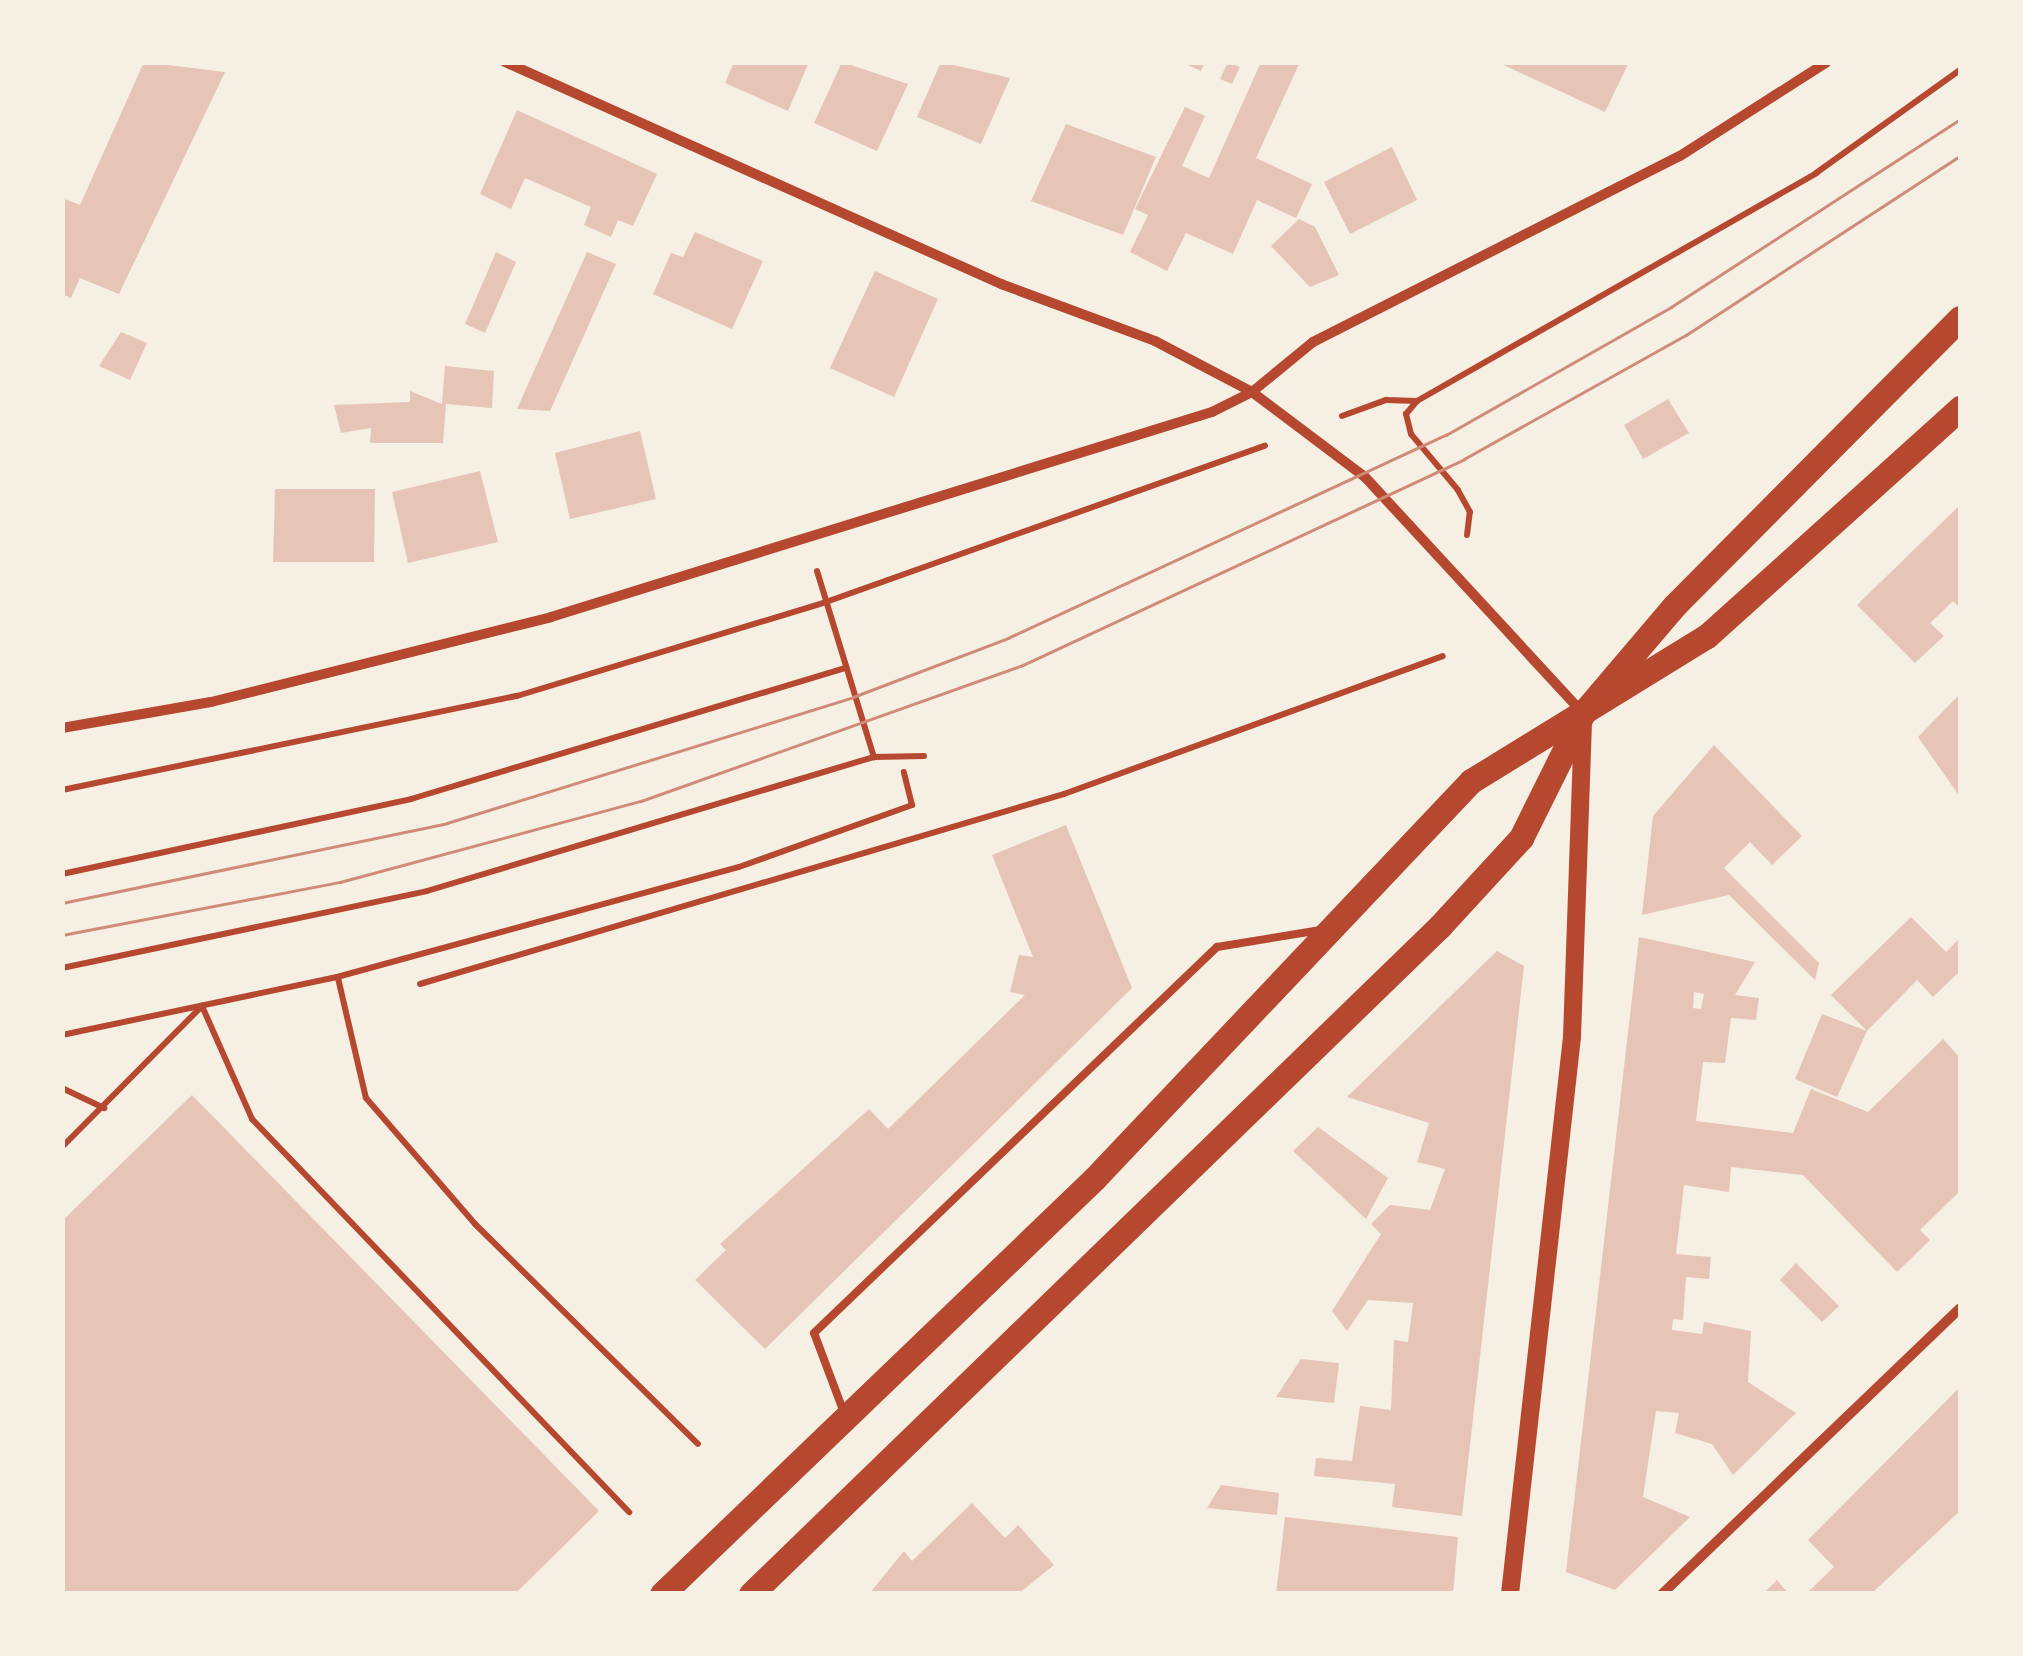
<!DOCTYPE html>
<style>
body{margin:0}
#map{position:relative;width:2023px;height:1656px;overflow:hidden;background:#f6efe4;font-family:"Titillium Web",sans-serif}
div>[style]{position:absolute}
.building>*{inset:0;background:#e6c5b7}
.path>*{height:6px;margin:-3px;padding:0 3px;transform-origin:3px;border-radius:3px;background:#b5482f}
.service>*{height:8px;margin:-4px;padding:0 4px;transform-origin:4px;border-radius:4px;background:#b5482f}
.minor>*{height:10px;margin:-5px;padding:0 5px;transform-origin:5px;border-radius:5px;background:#b5482f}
.tertiary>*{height:18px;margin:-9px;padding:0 9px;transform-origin:9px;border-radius:9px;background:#b5482f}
.primary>*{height:25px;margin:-12.5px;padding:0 12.5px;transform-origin:12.5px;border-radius:12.5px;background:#b5482f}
.tram>*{height:2.5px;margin:-1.25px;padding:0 1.25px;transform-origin:1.25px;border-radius:1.25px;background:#cf8b77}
span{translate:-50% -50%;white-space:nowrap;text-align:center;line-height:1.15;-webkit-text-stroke:8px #f6efe4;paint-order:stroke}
.frame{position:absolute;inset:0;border:65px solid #f6efe4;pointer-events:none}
</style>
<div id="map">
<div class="building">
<i style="clip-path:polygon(144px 62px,225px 72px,119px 294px,80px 278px,71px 298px,62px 294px,62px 198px,80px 205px)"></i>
<i style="clip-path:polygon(734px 62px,809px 62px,788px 111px,725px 83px)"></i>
<i style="clip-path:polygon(842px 62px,908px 84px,877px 151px,814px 123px)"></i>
<i style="clip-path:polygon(941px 62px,1010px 78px,981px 144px,917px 117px)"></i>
<i style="clip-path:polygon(1181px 62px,1205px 62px,1201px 71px)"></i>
<i style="clip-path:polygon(1228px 62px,1240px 67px,1232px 84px,1220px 79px)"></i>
<i style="clip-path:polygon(1261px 62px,1300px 62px,1256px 158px,1312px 184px,1296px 218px,1257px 200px,1233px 254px,1186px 233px,1167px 271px,1130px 252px,1148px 215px,1135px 209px,1185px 107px,1205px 116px,1182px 166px,1209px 178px)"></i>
<i style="clip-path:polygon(1497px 62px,1629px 62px,1605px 112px)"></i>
<i style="clip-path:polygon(517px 110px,657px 174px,633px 226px,618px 220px,611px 237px,584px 225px,591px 207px,525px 178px,511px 209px,480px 194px)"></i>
<i style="clip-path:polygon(1066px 124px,1156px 157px,1123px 235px,1031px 201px)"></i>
<i style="clip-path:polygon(1392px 147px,1417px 200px,1350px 234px,1324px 182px)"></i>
<i style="clip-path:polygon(1299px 219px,1315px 227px,1339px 275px,1310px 287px,1271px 246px)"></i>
<i style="clip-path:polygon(695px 232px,763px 261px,732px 329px,653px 294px,671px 253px,683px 257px)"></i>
<i style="clip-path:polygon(496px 252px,516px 262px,485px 333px,465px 324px)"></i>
<i style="clip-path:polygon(587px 252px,616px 264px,550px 411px,517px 409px)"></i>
<i style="clip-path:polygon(875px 271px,938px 299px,894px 397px,830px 368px)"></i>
<i style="clip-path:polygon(121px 332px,147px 343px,130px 380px,99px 366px)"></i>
<i style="clip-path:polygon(445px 366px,494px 371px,492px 408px,446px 404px,443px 443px,370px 443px,371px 428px,341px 433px,334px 405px,410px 402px,410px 391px,442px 404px)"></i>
<i style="clip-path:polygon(1668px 399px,1689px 433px,1643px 459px,1624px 425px)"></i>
<i style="clip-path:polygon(640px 431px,656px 499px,570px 519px,555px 453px)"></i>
<i style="clip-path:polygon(480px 471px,498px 542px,408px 563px,392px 492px)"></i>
<i style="clip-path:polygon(275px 489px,375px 489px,374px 562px,273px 562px)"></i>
<i style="clip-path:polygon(1960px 505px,1960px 608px,1953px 601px,1930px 623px,1944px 636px,1915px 663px,1857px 605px)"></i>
<i style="clip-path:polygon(1960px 694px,1960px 791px,1958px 794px,1918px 737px)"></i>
<i style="clip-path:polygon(1714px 745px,1802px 836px,1772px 865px,1750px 842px,1724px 868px,1819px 963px,1815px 980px,1729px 895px,1642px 915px,1653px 816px)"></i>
<i style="clip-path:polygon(1066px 825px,1132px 988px,765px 1349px,695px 1280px,726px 1250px,720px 1244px,869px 1109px,888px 1129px,1025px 995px,1010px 992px,1019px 955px,1033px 957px,992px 855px)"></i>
<i style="clip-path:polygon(1911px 917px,1946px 952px,1960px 938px,1960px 971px,1933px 997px,1917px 980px,1867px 1031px,1837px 1097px,1795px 1079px,1822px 1014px,1867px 1031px,1831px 995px)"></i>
<i style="clip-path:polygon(evenodd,1639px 937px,1755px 962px,1735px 995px,1759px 998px,1756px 1020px,1731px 1018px,1725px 1063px,1703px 1062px,1696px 1121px,1793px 1133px,1811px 1089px,1868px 1112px,1943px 1039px,1960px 1058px,1960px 1191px,1920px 1230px,1930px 1240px,1897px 1272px,1803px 1175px,1731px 1167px,1729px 1192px,1684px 1185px,1676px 1254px,1711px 1257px,1709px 1279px,1686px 1277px,1683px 1320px,1673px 1319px,1672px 1330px,1702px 1334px,1704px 1322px,1751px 1331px,1748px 1382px,1796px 1413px,1733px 1475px,1712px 1444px,1675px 1433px,1679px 1413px,1656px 1411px,1643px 1497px,1690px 1517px,1615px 1590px,1566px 1572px,1639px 937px,1694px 992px,1704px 994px,1701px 1009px,1693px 1008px,1694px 992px)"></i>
<i style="clip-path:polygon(1497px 951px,1524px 966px,1462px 1516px,1392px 1507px,1395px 1484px,1314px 1476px,1316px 1458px,1352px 1461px,1360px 1406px,1391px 1410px,1394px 1340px,1408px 1342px,1413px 1303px,1368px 1300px,1347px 1331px,1332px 1311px,1381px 1234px,1371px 1224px,1390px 1205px,1430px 1210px,1445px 1169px,1417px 1162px,1429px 1123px,1347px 1097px)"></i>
<i style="clip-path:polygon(192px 1095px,599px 1511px,515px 1594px,62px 1594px,62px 1221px)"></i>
<i style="clip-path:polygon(1318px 1127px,1388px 1178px,1366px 1219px,1293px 1151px)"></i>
<i style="clip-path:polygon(1796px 1263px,1839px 1306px,1822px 1322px,1780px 1280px)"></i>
<i style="clip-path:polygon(1301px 1359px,1339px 1363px,1334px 1403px,1276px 1397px)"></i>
<i style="clip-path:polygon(1960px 1387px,1960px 1511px,1871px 1594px,1806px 1594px,1834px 1567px,1808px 1540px)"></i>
<i style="clip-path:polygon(1221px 1485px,1279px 1493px,1277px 1515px,1207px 1508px)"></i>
<i style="clip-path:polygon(972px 1503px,1005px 1538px,1018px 1525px,1054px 1565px,1018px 1594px,869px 1594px,904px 1551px,912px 1561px)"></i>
<i style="clip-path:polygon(1285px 1517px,1458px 1537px,1453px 1594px,1276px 1594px)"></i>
<i style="clip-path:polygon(1777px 1580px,1789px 1594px,1763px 1594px)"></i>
</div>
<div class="path">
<i style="left:1342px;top:416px;width:47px;rotate:-20deg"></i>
<i style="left:1386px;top:400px;width:31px;rotate:2deg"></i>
<i style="left:1467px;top:535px;width:23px;rotate:-83deg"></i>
<i style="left:1470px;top:512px;width:25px;rotate:-119deg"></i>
<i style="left:1458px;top:490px;width:73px;rotate:-130deg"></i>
<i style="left:1411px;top:434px;width:21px;rotate:-104deg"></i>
<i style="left:1406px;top:414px;width:17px;rotate:-50deg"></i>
<i style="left:1417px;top:401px;width:460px;rotate:-29.7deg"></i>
<i style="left:1816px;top:173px;width:177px;rotate:-35.6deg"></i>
<i style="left:817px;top:571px;width:195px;rotate:73deg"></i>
<i style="left:874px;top:757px;width:50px;rotate:-1.1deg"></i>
<i style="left:62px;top:790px;width:465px;rotate:-11.7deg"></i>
<i style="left:517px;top:696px;width:323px;rotate:-16.9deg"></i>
<i style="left:826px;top:602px;width:466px;rotate:-19.6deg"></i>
<i style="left:62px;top:874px;width:357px;rotate:-12.1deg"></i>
<i style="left:411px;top:799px;width:454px;rotate:-16.8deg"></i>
<i style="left:62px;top:968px;width:373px;rotate:-11.9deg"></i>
<i style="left:427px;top:891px;width:467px;rotate:-16.7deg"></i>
<i style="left:338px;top:978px;width:123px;rotate:76.9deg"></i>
<i style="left:366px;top:1098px;width:167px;rotate:49.1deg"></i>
<i style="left:475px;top:1224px;width:313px;rotate:44.6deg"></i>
<i style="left:420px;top:984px;width:671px;rotate:-16.44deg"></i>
<i style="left:1064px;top:794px;width:403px;rotate:-20deg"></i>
<i style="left:62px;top:1035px;width:281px;rotate:-11.9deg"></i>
<i style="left:337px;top:977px;width:417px;rotate:-15.3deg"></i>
<i style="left:739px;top:867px;width:184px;rotate:-19.7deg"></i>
<i style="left:912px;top:805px;width:34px;rotate:-104deg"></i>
<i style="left:62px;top:1088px;width:47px;rotate:25.5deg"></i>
<i style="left:62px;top:1147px;width:199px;rotate:-45.2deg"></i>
<i style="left:202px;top:1006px;width:124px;rotate:66.1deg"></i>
<i style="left:252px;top:1119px;width:545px;rotate:46.19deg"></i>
</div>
<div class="service">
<i style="left:843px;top:1410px;width:82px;rotate:-110.6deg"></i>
<i style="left:814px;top:1333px;width:558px;rotate:-43.77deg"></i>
<i style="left:1217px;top:947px;width:105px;rotate:-9.3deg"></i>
</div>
<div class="minor">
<i style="left:505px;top:62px;width:543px;rotate:24.11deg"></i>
<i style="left:1001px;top:284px;width:164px;rotate:20.3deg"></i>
<i style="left:1155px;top:341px;width:110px;rotate:27.7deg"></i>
<i style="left:1252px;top:392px;width:141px;rotate:37deg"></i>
<i style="left:1365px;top:477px;width:320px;rotate:47.3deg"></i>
<i style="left:62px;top:728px;width:151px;rotate:-9.9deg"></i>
<i style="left:211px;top:702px;width:350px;rotate:-14deg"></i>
<i style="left:551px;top:617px;width:692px;rotate:-17.23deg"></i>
<i style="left:1212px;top:412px;width:45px;rotate:-26.6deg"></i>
<i style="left:1252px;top:392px;width:79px;rotate:-39.3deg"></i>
<i style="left:1313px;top:342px;width:411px;rotate:-26.9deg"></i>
<i style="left:1680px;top:156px;width:174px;rotate:-32.6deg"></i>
<i style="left:1662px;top:1594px;width:413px;rotate:-43.8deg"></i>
</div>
<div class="tertiary">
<i style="left:1510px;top:1594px;width:560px;rotate:-83.65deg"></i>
<i style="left:1572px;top:1037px;width:314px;rotate:-88deg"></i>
</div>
<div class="primary">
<i style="left:662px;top:1594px;width:599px;rotate:-43.85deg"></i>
<i style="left:1094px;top:1179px;width:548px;rotate:-46.55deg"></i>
<i style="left:1471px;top:781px;width:277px;rotate:-31.6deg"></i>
<i style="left:1707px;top:636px;width:341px;rotate:-42deg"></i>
<i style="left:751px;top:1594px;width:960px;rotate:-44.11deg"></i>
<i style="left:1440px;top:926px;width:120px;rotate:-47.4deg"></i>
<i style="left:1521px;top:838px;width:140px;rotate:-63.6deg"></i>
<i style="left:1583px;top:713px;width:140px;rotate:-49.6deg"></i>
<i style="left:1674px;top:606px;width:406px;rotate:-45.2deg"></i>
</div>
<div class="tram">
<i style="left:62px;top:903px;width:393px;rotate:-11.7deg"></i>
<i style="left:447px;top:823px;width:425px;rotate:-17.2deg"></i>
<i style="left:853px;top:697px;width:166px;rotate:-20.8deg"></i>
<i style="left:1008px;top:638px;width:483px;rotate:-24.9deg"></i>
<i style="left:1446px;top:435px;width:259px;rotate:-29.6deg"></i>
<i style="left:1671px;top:307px;width:345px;rotate:-33deg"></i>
<i style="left:62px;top:935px;width:283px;rotate:-10.8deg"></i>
<i style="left:340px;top:882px;width:312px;rotate:-15.1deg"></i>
<i style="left:641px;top:801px;width:403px;rotate:-19.6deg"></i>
<i style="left:1021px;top:666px;width:489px;rotate:-25deg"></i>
<i style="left:1464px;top:459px;width:254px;rotate:-29.2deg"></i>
<i style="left:1686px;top:335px;width:327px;rotate:-33.2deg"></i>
</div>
<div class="frame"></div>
</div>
